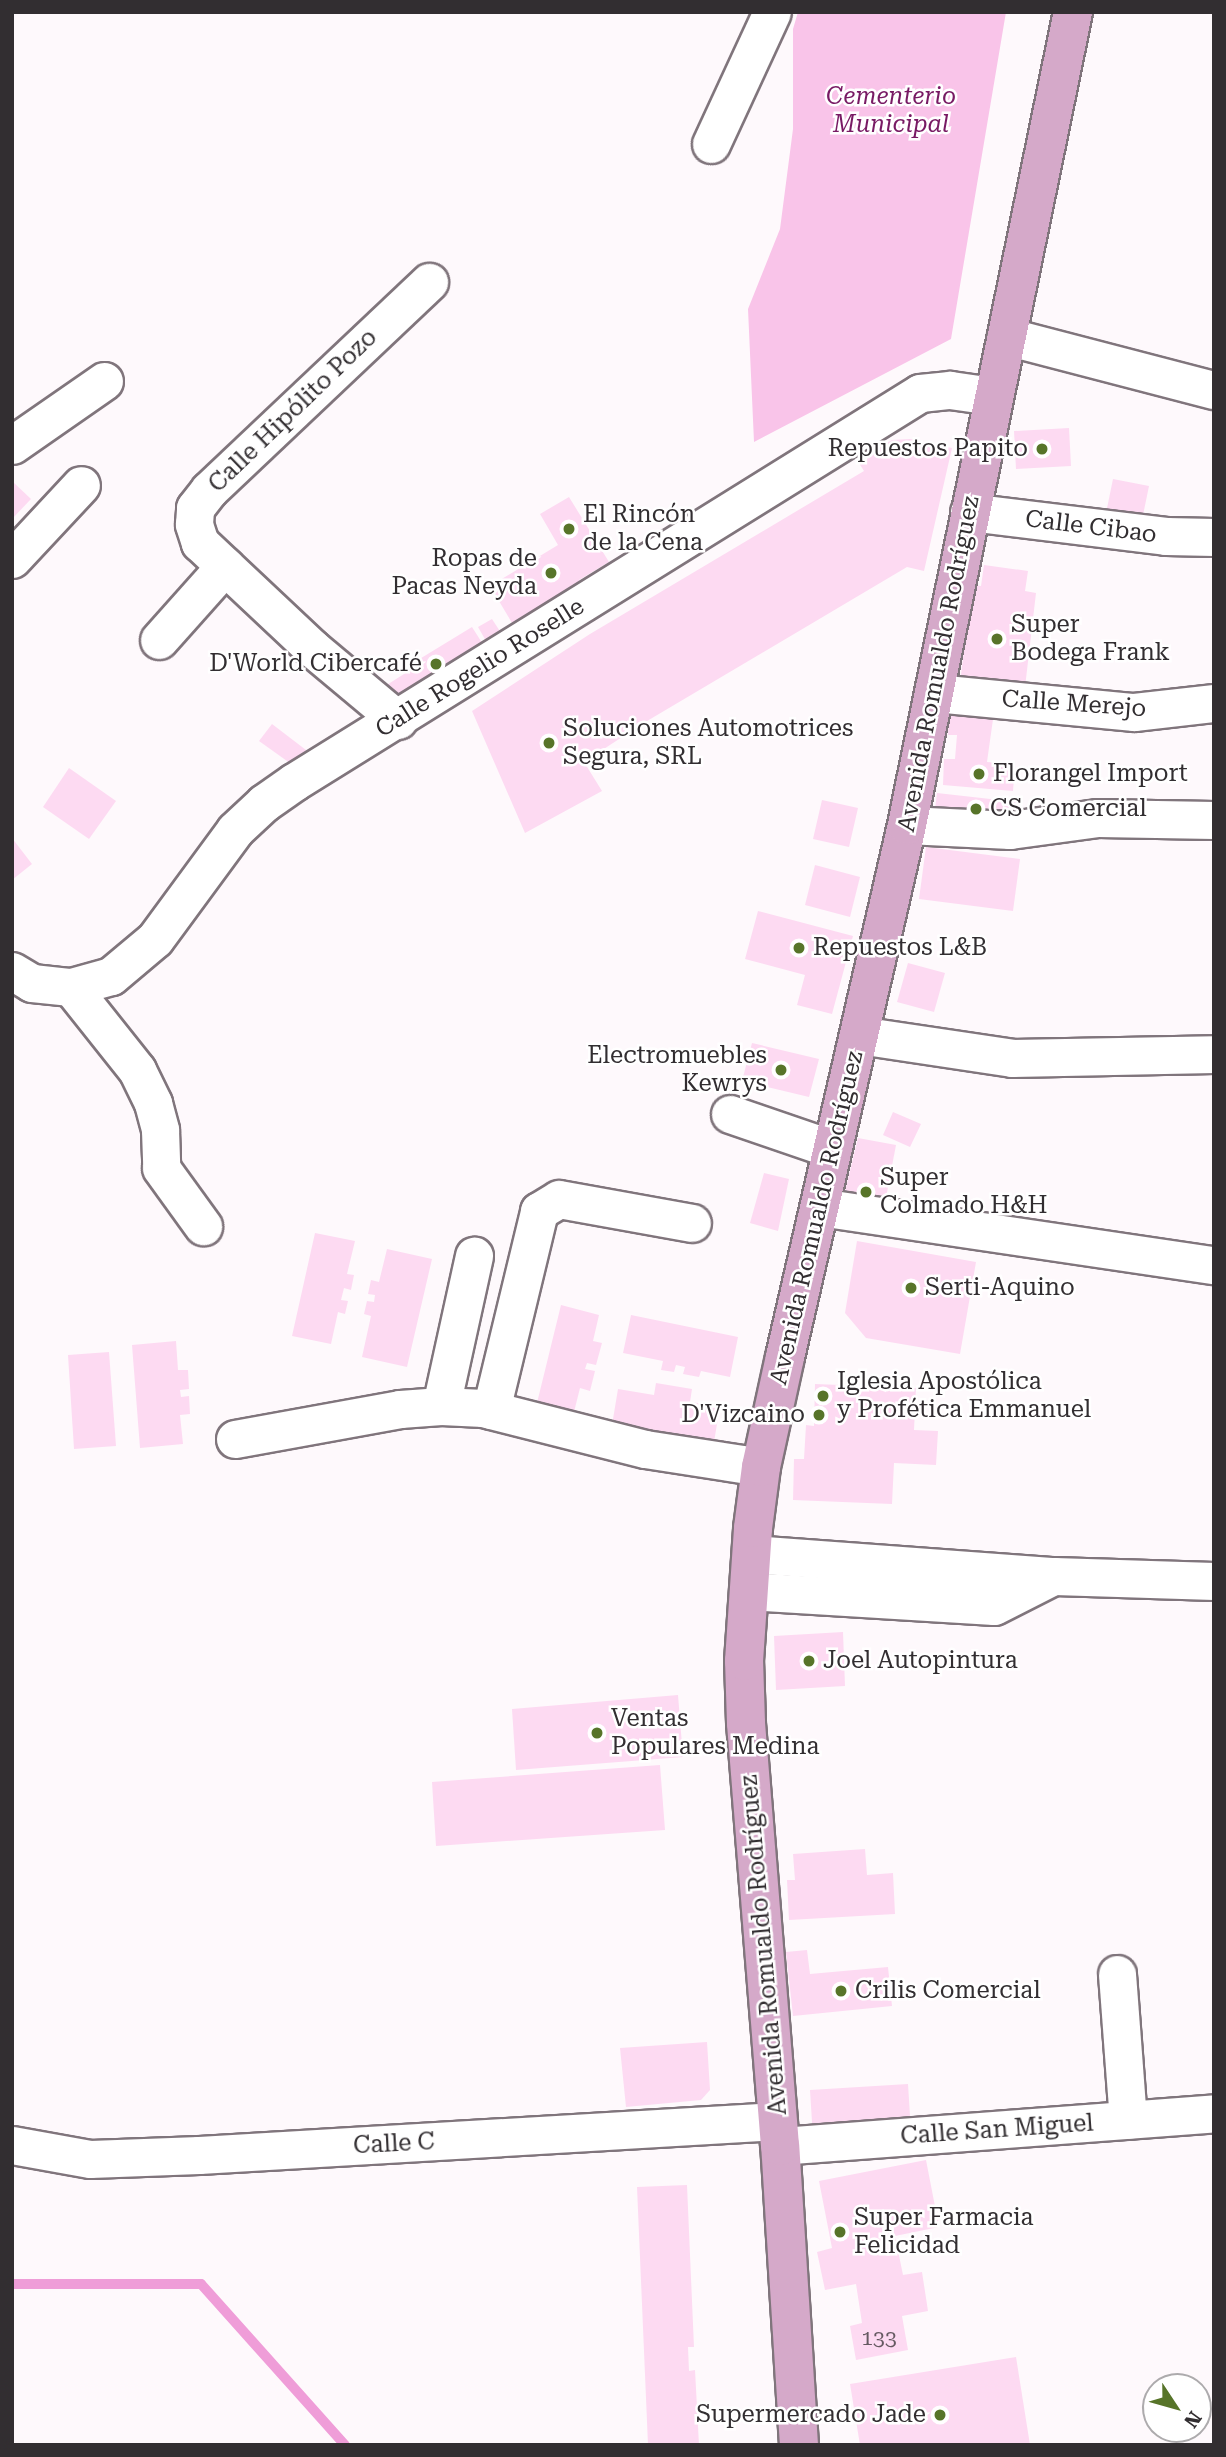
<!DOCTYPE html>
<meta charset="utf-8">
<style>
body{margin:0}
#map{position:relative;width:1226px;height:2457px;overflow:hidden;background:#fef9fc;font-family:"Roboto Serif",serif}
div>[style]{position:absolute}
.green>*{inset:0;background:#f9c4e9}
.stream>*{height:10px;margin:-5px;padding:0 5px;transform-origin:5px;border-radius:5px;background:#ef9dd8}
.building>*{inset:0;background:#fddaf2}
.roads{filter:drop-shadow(2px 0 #80757c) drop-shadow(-2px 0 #80757c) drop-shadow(0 2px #80757c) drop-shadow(0 -2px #80757c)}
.minor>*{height:37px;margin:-18.5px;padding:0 18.5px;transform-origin:18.5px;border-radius:18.5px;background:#fff}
.major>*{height:38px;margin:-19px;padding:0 19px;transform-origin:19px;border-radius:19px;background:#d5a9c9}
.dots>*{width:19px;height:19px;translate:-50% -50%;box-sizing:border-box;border:4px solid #fff;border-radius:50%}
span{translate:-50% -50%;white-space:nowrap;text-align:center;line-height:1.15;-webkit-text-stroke:5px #fff;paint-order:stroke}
.number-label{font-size:21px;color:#655961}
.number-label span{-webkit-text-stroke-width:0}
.park-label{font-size:24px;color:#781a64;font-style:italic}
.street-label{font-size:24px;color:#322e31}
.poi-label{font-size:24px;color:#322e31}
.right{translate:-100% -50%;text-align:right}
.left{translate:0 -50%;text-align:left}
.frame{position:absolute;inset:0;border:14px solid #322e31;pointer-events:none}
.north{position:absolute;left:1142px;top:2373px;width:70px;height:70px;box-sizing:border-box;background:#fff;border:2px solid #adabad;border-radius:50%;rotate:126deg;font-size:19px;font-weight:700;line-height:28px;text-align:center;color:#322e31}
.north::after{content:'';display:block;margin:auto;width:24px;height:32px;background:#577429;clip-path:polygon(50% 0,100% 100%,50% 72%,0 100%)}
</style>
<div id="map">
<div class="green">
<i style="clip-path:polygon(798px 12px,1006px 12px,951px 339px,754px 442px,748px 309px,780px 229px,793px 129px,793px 29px)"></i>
</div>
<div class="stream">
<i style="left:12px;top:2284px;width:189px"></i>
<i style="left:201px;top:2284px;width:216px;rotate:48.2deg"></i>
</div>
<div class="building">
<i style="clip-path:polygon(1069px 428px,1071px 466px,1016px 469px,1014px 431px)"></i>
<i style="clip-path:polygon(910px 439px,952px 448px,924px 571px,907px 567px,642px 724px,584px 762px,602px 791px,525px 833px,472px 711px,590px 634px,864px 471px,857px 460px,892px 440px)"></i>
<i style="clip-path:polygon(1113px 479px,1149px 486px,1141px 525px,1105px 518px)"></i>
<i style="clip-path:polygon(12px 481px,31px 499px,12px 519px)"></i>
<i style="clip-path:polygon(569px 497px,609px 562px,579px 580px,583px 586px,515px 628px,490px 586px,558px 545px,540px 514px)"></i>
<i style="clip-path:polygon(984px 565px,1028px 571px,1025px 591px,1036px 593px,1024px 696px,959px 691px,972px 585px,981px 586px)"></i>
<i style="clip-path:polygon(492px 619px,505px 639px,490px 648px,478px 627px)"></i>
<i style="clip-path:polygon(472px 627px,486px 649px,391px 702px,382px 688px,415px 667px,413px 663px)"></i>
<i style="clip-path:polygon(950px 702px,995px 705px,987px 762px,1015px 764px,1013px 791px,943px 785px,944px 759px,955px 759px,957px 735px,948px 735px)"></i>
<i style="clip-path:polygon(272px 724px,306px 750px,294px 766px,259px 741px)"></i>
<i style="clip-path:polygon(69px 768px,116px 801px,89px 839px,43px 807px)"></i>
<i style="clip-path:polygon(937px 793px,1017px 802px,1015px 826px,934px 817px)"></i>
<i style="clip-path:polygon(822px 800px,858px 808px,849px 847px,813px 839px)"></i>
<i style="clip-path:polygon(12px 838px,32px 864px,12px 880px)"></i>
<i style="clip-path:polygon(926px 847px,1020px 859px,1013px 911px,919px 899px)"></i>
<i style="clip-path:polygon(815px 865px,860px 877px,850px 917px,805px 905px)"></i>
<i style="clip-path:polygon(758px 911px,853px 936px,832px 1014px,797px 1005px,805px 975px,745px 959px)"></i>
<i style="clip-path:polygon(908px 963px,945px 973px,934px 1012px,897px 1002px)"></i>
<i style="clip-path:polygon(752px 1043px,819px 1059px,809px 1097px,742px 1081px)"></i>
<i style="clip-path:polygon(893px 1112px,921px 1124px,910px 1147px,883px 1135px)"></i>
<i style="clip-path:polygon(858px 1138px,896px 1145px,884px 1208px,843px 1200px)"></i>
<i style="clip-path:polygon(764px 1173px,789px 1179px,778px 1231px,750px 1223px)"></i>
<i style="clip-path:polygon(315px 1233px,355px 1241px,347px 1274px,354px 1275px,351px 1290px,344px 1288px,341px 1300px,348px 1301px,345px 1314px,338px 1312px,331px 1344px,292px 1336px)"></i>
<i style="clip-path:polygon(857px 1241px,976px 1262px,960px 1354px,866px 1338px,845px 1313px)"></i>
<i style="clip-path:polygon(387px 1249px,432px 1259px,407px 1367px,362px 1357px,371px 1316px,364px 1314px,367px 1301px,374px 1302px,375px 1295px,368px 1294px,371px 1280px,379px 1282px)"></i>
<i style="clip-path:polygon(561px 1305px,599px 1315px,593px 1341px,602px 1343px,596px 1365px,587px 1363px,585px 1369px,595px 1371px,590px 1391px,580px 1388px,573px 1416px,536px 1407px)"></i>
<i style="clip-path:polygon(631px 1315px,738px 1337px,730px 1377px,701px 1371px,699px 1377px,683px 1374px,685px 1367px,676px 1365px,674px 1372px,661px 1370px,663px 1361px,623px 1353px)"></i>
<i style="clip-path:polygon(176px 1341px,178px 1370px,188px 1370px,189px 1389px,180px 1390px,181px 1397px,189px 1396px,190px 1414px,180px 1415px,183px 1444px,140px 1448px,132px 1345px)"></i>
<i style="clip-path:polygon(109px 1352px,116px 1446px,74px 1449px,68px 1355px)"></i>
<i style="clip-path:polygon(656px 1383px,692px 1389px,690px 1402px,720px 1406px,714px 1442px,612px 1425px,618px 1389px,654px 1395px)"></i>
<i style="clip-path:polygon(815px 1384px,916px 1388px,914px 1430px,938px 1431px,936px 1465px,894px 1463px,892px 1504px,793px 1500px,794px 1459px,804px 1459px,806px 1425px,814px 1426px)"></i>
<i style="clip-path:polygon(843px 1632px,845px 1686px,776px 1690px,774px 1636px)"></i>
<i style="clip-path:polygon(678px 1695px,683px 1757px,516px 1770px,512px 1709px)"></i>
<i style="clip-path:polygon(660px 1765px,665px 1830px,436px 1846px,432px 1782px)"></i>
<i style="clip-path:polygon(865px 1849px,867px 1875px,893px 1873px,895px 1914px,789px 1920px,787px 1880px,795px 1880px,793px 1854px)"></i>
<i style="clip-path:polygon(807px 1950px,810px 1974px,888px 1967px,892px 2006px,793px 2016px,786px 1952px)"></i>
<i style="clip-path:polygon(707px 2042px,710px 2090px,701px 2100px,626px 2107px,620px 2048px)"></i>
<i style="clip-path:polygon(908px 2084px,911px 2132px,813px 2138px,810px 2090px)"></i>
<i style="clip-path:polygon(926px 2160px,939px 2227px,895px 2236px,903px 2275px,890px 2277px,922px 2272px,928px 2311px,902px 2316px,908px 2350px,856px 2360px,850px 2326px,862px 2323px,856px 2284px,825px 2290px,817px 2252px,832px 2248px,819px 2181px)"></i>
<i style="clip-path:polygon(687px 2185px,694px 2347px,688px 2347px,689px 2371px,695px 2370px,699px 2445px,648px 2445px,637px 2187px)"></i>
<i style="clip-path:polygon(1016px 2357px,1030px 2445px,860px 2445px,850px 2384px)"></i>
</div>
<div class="roads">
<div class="minor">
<i style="left:711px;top:144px;width:145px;rotate:-65.2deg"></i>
<i style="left:1006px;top:336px;width:215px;rotate:14.6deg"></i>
<i style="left:12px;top:445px;width:112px;rotate:-34.8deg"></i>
<i style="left:969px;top:512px;width:198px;rotate:6.9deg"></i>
<i style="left:1166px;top:536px;width:48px;rotate:1.2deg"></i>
<i style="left:12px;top:559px;width:101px;rotate:-47deg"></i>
<i style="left:159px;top:640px;width:99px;rotate:-48.3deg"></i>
<i style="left:935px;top:693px;width:200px;rotate:5.5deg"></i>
<i style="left:1134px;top:712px;width:81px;rotate:-6.4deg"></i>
<i style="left:398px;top:720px;width:112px;rotate:-140.1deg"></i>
<i style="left:312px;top:648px;width:154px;rotate:-136.8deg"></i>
<i style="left:200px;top:543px;width:20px;rotate:-108deg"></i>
<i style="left:194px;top:524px;width:16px;rotate:-86deg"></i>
<i style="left:195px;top:508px;width:23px;rotate:-52deg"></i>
<i style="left:209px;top:490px;width:303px;rotate:-43.4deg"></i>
<i style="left:907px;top:825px;width:103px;rotate:2.8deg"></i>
<i style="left:1010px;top:830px;width:89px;rotate:-7.8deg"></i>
<i style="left:1098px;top:818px;width:116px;rotate:1deg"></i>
<i style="left:12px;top:971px;width:23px;rotate:31deg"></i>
<i style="left:32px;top:983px;width:39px;rotate:6deg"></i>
<i style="left:71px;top:987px;width:41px;rotate:-15.4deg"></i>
<i style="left:111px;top:976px;width:57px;rotate:-40.1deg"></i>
<i style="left:155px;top:939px;width:135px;rotate:-53.7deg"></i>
<i style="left:235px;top:830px;width:40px;rotate:-43deg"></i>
<i style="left:264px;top:803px;width:37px;rotate:-35deg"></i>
<i style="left:294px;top:782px;width:737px;rotate:-31.86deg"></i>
<i style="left:920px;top:393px;width:30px;rotate:-6deg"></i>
<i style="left:950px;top:390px;width:42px;rotate:8.1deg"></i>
<i style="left:71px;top:987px;width:106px;rotate:51.5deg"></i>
<i style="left:137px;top:1070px;width:37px;rotate:64deg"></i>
<i style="left:153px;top:1103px;width:28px;rotate:75deg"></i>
<i style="left:160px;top:1130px;width:38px;rotate:88deg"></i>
<i style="left:161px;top:1168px;width:72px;rotate:54.1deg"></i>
<i style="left:859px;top:1035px;width:155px;rotate:8.5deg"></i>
<i style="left:1012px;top:1058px;width:202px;rotate:-1.1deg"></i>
<i style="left:730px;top:1114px;width:108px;rotate:18.9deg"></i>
<i style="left:819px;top:1207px;width:399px;rotate:8.4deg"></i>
<i style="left:441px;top:1406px;width:154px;rotate:-77.6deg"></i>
<i style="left:491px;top:1410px;width:205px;rotate:-76.4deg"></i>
<i style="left:539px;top:1211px;width:23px;rotate:-31deg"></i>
<i style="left:559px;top:1199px;width:135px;rotate:10.2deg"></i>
<i style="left:235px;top:1439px;width:168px;rotate:-10.3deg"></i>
<i style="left:400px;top:1409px;width:41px;rotate:-4.2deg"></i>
<i style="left:441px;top:1406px;width:42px;rotate:2.7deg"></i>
<i style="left:483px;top:1408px;width:167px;rotate:14.2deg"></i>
<i style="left:645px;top:1449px;width:117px;rotate:8.8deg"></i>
<i style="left:751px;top:1554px;width:304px;rotate:4.2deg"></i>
<i style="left:1054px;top:1576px;width:160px;rotate:1.8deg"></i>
<i style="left:748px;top:1591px;width:246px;rotate:3.5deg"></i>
<i style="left:994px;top:1606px;width:64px;rotate:-27deg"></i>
<i style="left:1117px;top:1974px;width:146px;rotate:85.7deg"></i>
<i style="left:12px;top:2145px;width:79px;rotate:10.2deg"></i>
<i style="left:90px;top:2159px;width:109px;rotate:-2.1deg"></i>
<i style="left:199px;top:2155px;width:579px;rotate:-3.37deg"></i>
<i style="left:780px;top:2146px;width:435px;rotate:-4.3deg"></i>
</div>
<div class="major">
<i style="left:799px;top:2445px;width:300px;rotate:-93.6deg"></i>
<i style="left:780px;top:2146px;width:424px;rotate:-94.6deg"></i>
<i style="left:746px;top:1723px;width:62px;rotate:-91.8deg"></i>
<i style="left:744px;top:1661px;width:133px;rotate:-86.1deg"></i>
<i style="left:753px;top:1528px;width:62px;rotate:-82.5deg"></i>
<i style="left:761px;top:1467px;width:113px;rotate:-77.7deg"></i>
<i style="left:785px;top:1357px;width:546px;rotate:-77.08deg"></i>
<i style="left:907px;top:825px;width:830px;rotate:-78.46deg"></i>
</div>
</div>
<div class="dots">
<i style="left:1042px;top:449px;background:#577429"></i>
<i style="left:569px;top:529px;background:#577429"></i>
<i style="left:551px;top:573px;background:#577429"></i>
<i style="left:997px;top:639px;background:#577429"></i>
<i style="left:436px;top:664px;background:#577429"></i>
<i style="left:549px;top:743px;background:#577429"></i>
<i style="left:979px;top:774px;background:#577429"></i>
<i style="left:976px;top:809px;background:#577429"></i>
<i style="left:799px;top:948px;background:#577429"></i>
<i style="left:781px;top:1070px;background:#577429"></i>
<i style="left:866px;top:1192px;background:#577429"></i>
<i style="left:911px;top:1288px;background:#577429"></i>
<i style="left:823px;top:1396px;background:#577429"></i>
<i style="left:819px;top:1415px;background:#577429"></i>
<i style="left:809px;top:1661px;background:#577429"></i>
<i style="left:597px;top:1733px;background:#577429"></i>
<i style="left:841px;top:1991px;background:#577429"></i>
<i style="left:840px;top:2232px;background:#577429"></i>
<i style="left:940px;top:2415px;background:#577429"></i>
</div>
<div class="number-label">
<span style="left:879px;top:2338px">133</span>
</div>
<div class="park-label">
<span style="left:891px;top:111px">Cementerio<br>Municipal</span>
</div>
<div class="street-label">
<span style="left:293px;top:411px;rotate:-44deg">Calle Hipólito Pozo</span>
<span style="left:1091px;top:527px;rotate:7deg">Calle Cibao</span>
<span style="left:939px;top:664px;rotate:-79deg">Avenida Romualdo Rodríguez</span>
<span style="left:480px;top:668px;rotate:-32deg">Calle Rogelio Roselle</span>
<span style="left:1074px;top:704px;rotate:4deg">Calle Merejo</span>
<span style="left:817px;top:1218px;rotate:-77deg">Avenida Romualdo Rodríguez</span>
<span style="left:764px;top:1945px;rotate:-95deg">Avenida Romualdo Rodríguez</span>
<span style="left:997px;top:2130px;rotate:-4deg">Calle San Miguel</span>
<span style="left:394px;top:2144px;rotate:-3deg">Calle C</span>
</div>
<div class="poi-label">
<span class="right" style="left:1028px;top:449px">Repuestos Papito</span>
<span class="left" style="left:583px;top:529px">El Rincón<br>de la Cena</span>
<span class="right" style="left:537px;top:573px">Ropas de<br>Pacas Neyda</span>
<span class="left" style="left:1011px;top:639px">Super<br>Bodega Frank</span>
<span class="right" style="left:422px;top:664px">D'World Cibercafé</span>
<span class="left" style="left:563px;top:743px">Soluciones Automotrices<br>Segura, SRL</span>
<span class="left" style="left:993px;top:774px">Florangel Import</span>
<span class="left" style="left:990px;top:809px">CS Comercial</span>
<span class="left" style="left:813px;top:948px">Repuestos L&amp;B</span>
<span class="right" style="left:767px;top:1070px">Electromuebles<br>Kewrys</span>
<span class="left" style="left:880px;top:1192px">Super<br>Colmado H&amp;H</span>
<span class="left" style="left:925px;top:1288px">Serti-Aquino</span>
<span class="left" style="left:837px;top:1396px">Iglesia Apostólica<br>y Profética Emmanuel</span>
<span class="right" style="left:805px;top:1415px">D'Vizcaino</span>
<span class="left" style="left:823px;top:1661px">Joel Autopintura</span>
<span class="left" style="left:611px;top:1733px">Ventas<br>Populares Medina</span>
<span class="left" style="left:855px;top:1991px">Crilis Comercial</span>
<span class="left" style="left:854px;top:2232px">Super Farmacia<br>Felicidad</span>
<span class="right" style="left:926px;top:2415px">Supermercado Jade</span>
</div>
<div class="frame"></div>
<div class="north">N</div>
</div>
